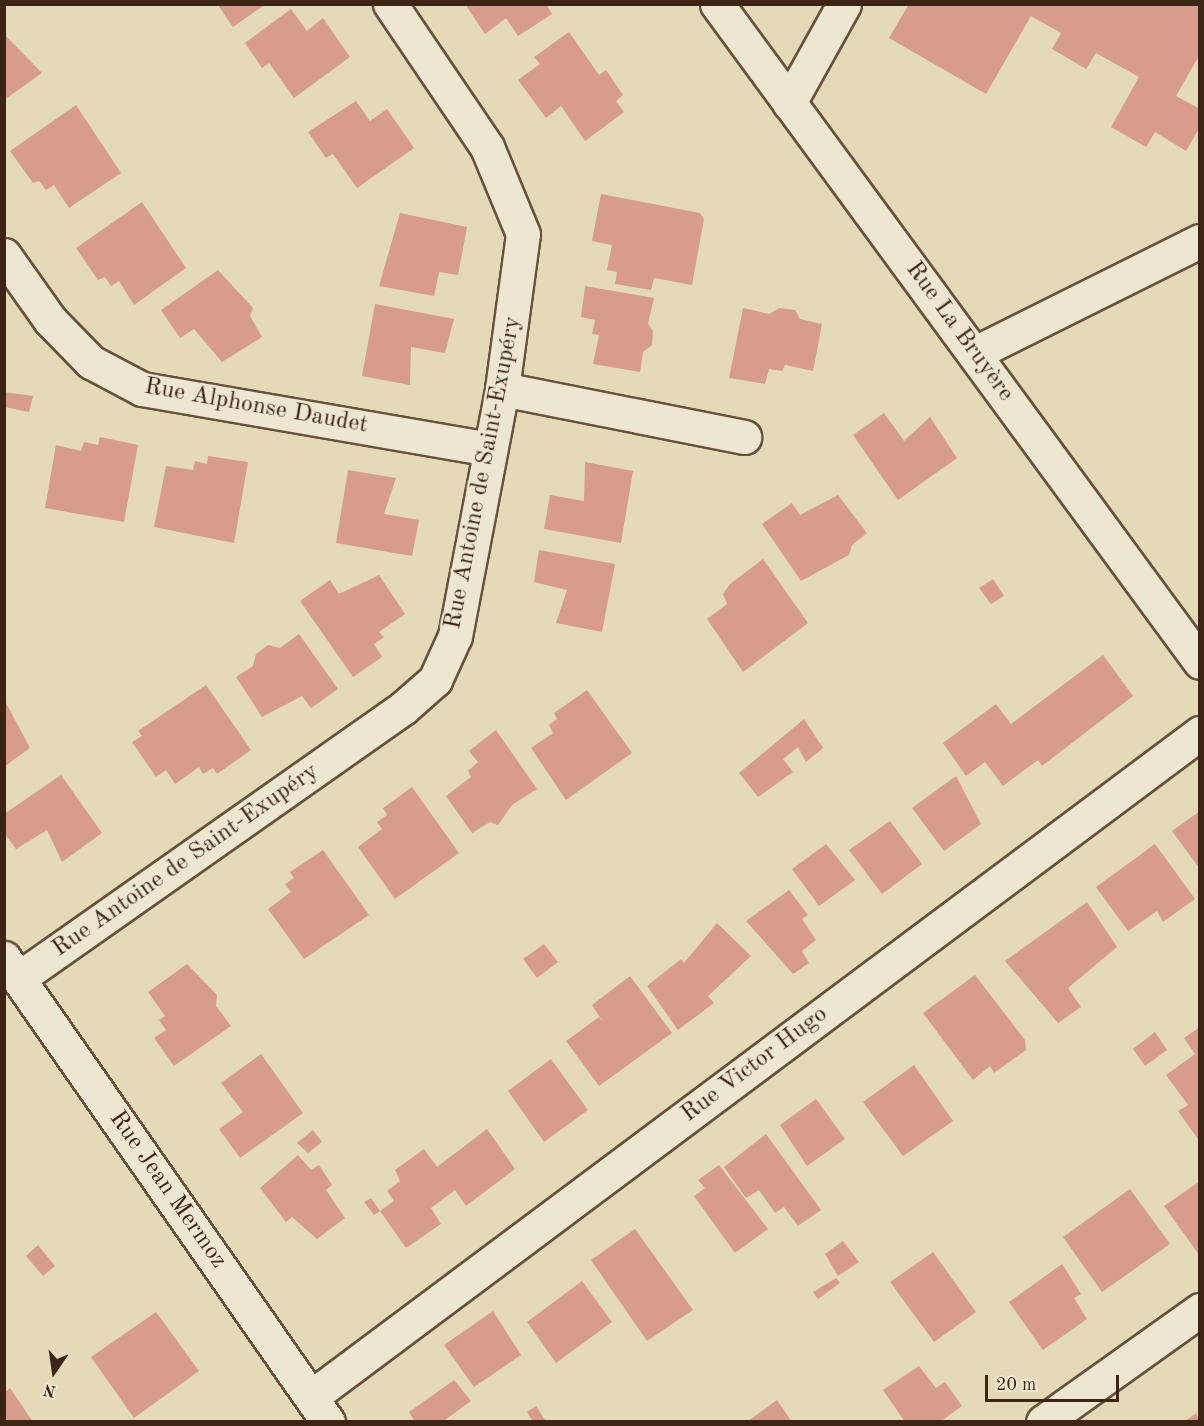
<!DOCTYPE html>
<meta charset="utf-8">
<style>
body{margin:0}
#map{position:relative;width:1204px;height:1426px;overflow:hidden;background:#e4dab8;font-family:"Old Standard TT",serif}
div>[style]{position:absolute}
.building>*{inset:0;background:#d89c8d}
.roads{filter:drop-shadow(2px 0 #67523c) drop-shadow(-2px 0 #67523c) drop-shadow(0 2px #67523c) drop-shadow(0 -2px #67523c)}
.minor>*{height:33px;margin:-16.5px;padding:0 16.5px;transform-origin:16.5px;border-radius:16.5px;background:#ede7d1}
span{translate:-50% -50%;white-space:nowrap;text-align:center;line-height:1.15;-webkit-text-stroke:4.5px #ede7d1;paint-order:stroke}
.street-label{font-size:24px;color:#3d2413}
.frame{position:absolute;inset:0;border:6px solid #3d2413;pointer-events:none}
.north{position:absolute;left:24px;top:1342px;width:60px;height:60px;-webkit-text-stroke:4px #ede7d1;paint-order:stroke;rotate:193deg;font-size:16px;font-weight:700;line-height:24px;text-align:center;color:#3d2413}
.north::after{content:'';display:block;margin:auto;width:21px;height:27px;background:#3d2413;clip-path:polygon(50% 0,100% 100%,50% 72%,0 100%)}
.scale{position:absolute;left:985px;top:1375px;width:134px;height:27px;box-sizing:border-box;border:3px solid #3d2413;border-top:0;padding-left:8px;font-size:18px;line-height:21px;white-space:nowrap;color:#3d2413;-webkit-text-stroke:4px #ede7d1;paint-order:stroke}
</style>
<div id="map">
<div class="building">
<i style="clip-path:polygon(217px 4px,266px 4px,233px 27px)"></i>
<i style="clip-path:polygon(465px 4px,546px 4px,552px 14px,518px 36px,506px 18px,485px 34px)"></i>
<i style="clip-path:polygon(909px 4px,1200px 4px,1200px 54px,1176px 96px,1200px 109px,1200px 127px,1186px 151px,1155px 132px,1146px 147px,1111px 127px,1139px 77px,1096px 53px,1086px 69px,1052px 49px,1061px 33px,1031px 16px,986px 94px,889px 38px)"></i>
<i style="clip-path:polygon(291px 9px,307px 31px,323px 18px,350px 57px,294px 98px,269px 63px,262px 68px,245px 43px)"></i>
<i style="clip-path:polygon(569px 32px,599px 75px,606px 70px,623px 95px,616px 101px,624px 112px,585px 141px,561px 106px,546px 118px,518px 80px,540px 64px,534px 57px)"></i>
<i style="clip-path:polygon(4px 34px,42px 73px,4px 100px)"></i>
<i style="clip-path:polygon(356px 101px,370px 121px,387px 109px,414px 148px,357px 188px,333px 154px,326px 158px,308px 132px)"></i>
<i style="clip-path:polygon(76px 105px,121px 173px,69px 208px,54px 185px,46px 190px,39px 181px,33px 183px,10px 151px)"></i>
<i style="clip-path:polygon(601px 194px,700px 213px,704px 219px,692px 285px,654px 278px,651px 290px,615px 284px,617px 272px,607px 270px,612px 245px,592px 241px)"></i>
<i style="clip-path:polygon(142px 202px,186px 268px,134px 305px,119px 281px,111px 286px,105px 277px,98px 280px,76px 248px)"></i>
<i style="clip-path:polygon(400px 213px,467px 227px,458px 275px,439px 272px,434px 296px,379px 286px)"></i>
<i style="clip-path:polygon(218px 270px,253px 308px,250px 316px,262px 337px,222px 362px,194px 329px,180px 338px,161px 310px)"></i>
<i style="clip-path:polygon(585px 286px,654px 298px,648px 324px,653px 331px,652px 345px,643px 352px,640px 372px,593px 364px,599px 335px,592px 334px,595px 320px,581px 317px)"></i>
<i style="clip-path:polygon(375px 304px,454px 319px,445px 353px,411px 347px,410px 385px,362px 376px)"></i>
<i style="clip-path:polygon(743px 308px,769px 314px,779px 308px,795px 310px,800px 319px,822px 324px,813px 371px,785px 365px,782px 371px,769px 369px,765px 384px,729px 378px)"></i>
<i style="clip-path:polygon(4px 392px,33px 396px,29px 412px,4px 407px)"></i>
<i style="clip-path:polygon(884px 413px,904px 441px,930px 417px,957px 458px,898px 500px,853px 435px)"></i>
<i style="clip-path:polygon(100px 437px,138px 445px,124px 522px,45px 508px,56px 445px,81px 451px,84px 442px,98px 445px)"></i>
<i style="clip-path:polygon(208px 456px,248px 462px,234px 543px,154px 527px,166px 466px,193px 470px,195px 461px,207px 464px)"></i>
<i style="clip-path:polygon(585px 462px,633px 471px,621px 543px,544px 529px,550px 495px,584px 501px)"></i>
<i style="clip-path:polygon(348px 470px,396px 478px,384px 514px,419px 520px,412px 556px,336px 543px)"></i>
<i style="clip-path:polygon(838px 495px,867px 533px,852px 545px,849px 555px,801px 581px,762px 524px,792px 503px,800px 515px)"></i>
<i style="clip-path:polygon(539px 550px,615px 564px,602px 632px,556px 623px,567px 590px,534px 582px)"></i>
<i style="clip-path:polygon(763px 559px,808px 623px,743px 672px,707px 619px,727px 604px,723px 594px,730px 584px)"></i>
<i style="clip-path:polygon(379px 575px,405px 614px,379px 632px,384px 637px,374px 644px,382px 657px,353px 677px,300px 601px,330px 580px,339px 594px)"></i>
<i style="clip-path:polygon(993px 579px,1004px 596px,991px 604px,979px 588px)"></i>
<i style="clip-path:polygon(299px 634px,338px 689px,311px 708px,302px 696px,262px 717px,236px 677px,253px 666px,256px 654px,268px 645px,280px 648px)"></i>
<i style="clip-path:polygon(1103px 655px,1133px 696px,1042px 766px,1038px 760px,1003px 786px,985px 762px,966px 776px,943px 743px,996px 704px,1011px 724px)"></i>
<i style="clip-path:polygon(206px 685px,251px 750px,217px 774px,213px 768px,203px 774px,199px 767px,175px 784px,166px 770px,156px 777px,132px 742px,142px 736px,138px 731px)"></i>
<i style="clip-path:polygon(587px 690px,632px 753px,566px 800px,531px 748px,553px 733px,549px 725px,557px 719px,554px 713px)"></i>
<i style="clip-path:polygon(4px 699px,30px 748px,4px 767px)"></i>
<i style="clip-path:polygon(804px 719px,823px 748px,806px 762px,798px 747px,783px 759px,793px 772px,758px 797px,739px 773px)"></i>
<i style="clip-path:polygon(496px 730px,537px 789px,512px 805px,498px 825px,490px 822px,472px 833px,446px 796px,471px 777px,468px 771px,478px 762px,469px 751px)"></i>
<i style="clip-path:polygon(61px 775px,102px 833px,62px 862px,47px 830px,16px 849px,4px 833px,4px 814px)"></i>
<i style="clip-path:polygon(956px 776px,981px 824px,944px 851px,912px 808px)"></i>
<i style="clip-path:polygon(412px 787px,459px 853px,395px 899px,358px 847px,382px 829px,377px 822px,387px 815px,383px 808px)"></i>
<i style="clip-path:polygon(1200px 811px,1200px 869px,1172px 831px)"></i>
<i style="clip-path:polygon(890px 821px,922px 864px,882px 894px,849px 850px)"></i>
<i style="clip-path:polygon(826px 844px,855px 880px,819px 906px,792px 869px)"></i>
<i style="clip-path:polygon(1155px 844px,1195px 899px,1163px 922px,1157px 911px,1128px 931px,1096px 887px)"></i>
<i style="clip-path:polygon(323px 850px,369px 915px,304px 959px,268px 909px,291px 892px,285px 884px,294px 878px,290px 872px)"></i>
<i style="clip-path:polygon(789px 890px,808px 915px,802px 919px,816px 940px,802px 951px,809px 963px,793px 974px,746px 921px)"></i>
<i style="clip-path:polygon(1087px 902px,1117px 947px,1068px 988px,1081px 1007px,1058px 1023px,1005px 961px)"></i>
<i style="clip-path:polygon(717px 923px,751px 956px,708px 996px,714px 1003px,678px 1030px,647px 986px,681px 959px,684px 963px)"></i>
<i style="clip-path:polygon(544px 944px,558px 962px,537px 978px,523px 959px)"></i>
<i style="clip-path:polygon(187px 964px,217px 995px,216px 1006px,231px 1026px,174px 1066px,154px 1038px,166px 1030px,159px 1020px,165px 1016px,148px 992px)"></i>
<i style="clip-path:polygon(975px 975px,1025px 1040px,1026px 1050px,994px 1073px,990px 1066px,973px 1080px,923px 1013px)"></i>
<i style="clip-path:polygon(630px 976px,672px 1033px,599px 1086px,566px 1041px,599px 1017px,603px 1022px,592px 1005px)"></i>
<i style="clip-path:polygon(1200px 1027px,1200px 1142px,1178px 1111px,1188px 1105px,1166px 1075px,1195px 1054px,1184px 1038px)"></i>
<i style="clip-path:polygon(1155px 1032px,1167px 1050px,1145px 1066px,1133px 1049px)"></i>
<i style="clip-path:polygon(261px 1054px,303px 1113px,240px 1158px,219px 1129px,243px 1112px,221px 1083px)"></i>
<i style="clip-path:polygon(551px 1059px,588px 1110px,544px 1142px,508px 1091px)"></i>
<i style="clip-path:polygon(914px 1065px,953px 1121px,903px 1156px,863px 1102px)"></i>
<i style="clip-path:polygon(816px 1099px,845px 1139px,807px 1166px,780px 1125px)"></i>
<i style="clip-path:polygon(487px 1129px,515px 1169px,466px 1206px,455px 1190px,431px 1208px,441px 1224px,406px 1248px,380px 1211px,394px 1201px,387px 1191px,400px 1181px,395px 1170px,424px 1149px,437px 1167px)"></i>
<i style="clip-path:polygon(313px 1130px,322px 1142px,308px 1153px,297px 1143px)"></i>
<i style="clip-path:polygon(766px 1134px,821px 1210px,798px 1226px,784px 1207px,775px 1213px,759px 1190px,746px 1198px,724px 1167px)"></i>
<i style="clip-path:polygon(298px 1155px,311px 1170px,319px 1165px,332px 1185px,326px 1190px,345px 1218px,317px 1239px,292px 1217px,286px 1222px,260px 1188px)"></i>
<i style="clip-path:polygon(719px 1165px,768px 1229px,735px 1253px,694px 1196px,705px 1188px,698px 1180px)"></i>
<i style="clip-path:polygon(1200px 1181px,1200px 1256px,1164px 1206px)"></i>
<i style="clip-path:polygon(1130px 1189px,1170px 1244px,1102px 1292px,1063px 1237px)"></i>
<i style="clip-path:polygon(371px 1198px,380px 1211px,374px 1215px,364px 1202px)"></i>
<i style="clip-path:polygon(635px 1229px,693px 1310px,647px 1341px,591px 1260px)"></i>
<i style="clip-path:polygon(843px 1241px,859px 1262px,838px 1276px,825px 1254px)"></i>
<i style="clip-path:polygon(38px 1245px,55px 1266px,43px 1276px,26px 1256px)"></i>
<i style="clip-path:polygon(933px 1252px,976px 1312px,934px 1342px,890px 1282px)"></i>
<i style="clip-path:polygon(1062px 1264px,1081px 1294px,1074px 1298px,1087px 1319px,1043px 1350px,1009px 1302px)"></i>
<i style="clip-path:polygon(836px 1278px,840px 1283px,818px 1299px,813px 1292px)"></i>
<i style="clip-path:polygon(582px 1281px,612px 1322px,556px 1363px,527px 1322px)"></i>
<i style="clip-path:polygon(493px 1311px,521px 1355px,474px 1387px,444px 1345px)"></i>
<i style="clip-path:polygon(156px 1312px,199px 1371px,134px 1418px,91px 1357px)"></i>
<i style="clip-path:polygon(919px 1366px,936px 1388px,945px 1382px,962px 1406px,940px 1422px,905px 1422px,883px 1390px)"></i>
<i style="clip-path:polygon(454px 1380px,471px 1401px,442px 1422px,415px 1422px,409px 1412px)"></i>
<i style="clip-path:polygon(10px 1388px,33px 1422px,4px 1422px,4px 1393px)"></i>
<i style="clip-path:polygon(777px 1400px,792px 1422px,747px 1422px)"></i>
<i style="clip-path:polygon(536px 1406px,545px 1420px,542px 1422px,533px 1422px,527px 1412px)"></i>
<i style="clip-path:polygon(1196px 1413px,1200px 1422px,1184px 1422px)"></i>
</div>
<div class="roads">
<div class="minor">
<i style="left:717px;top:4px;width:816px;rotate:53.72deg"></i>
<i style="left:789px;top:103px;width:113px;rotate:-60.9deg"></i>
<i style="left:4px;top:255px;width:80px;rotate:54.7deg"></i>
<i style="left:50px;top:320px;width:59px;rotate:45.7deg"></i>
<i style="left:91px;top:362px;width:58px;rotate:27.9deg"></i>
<i style="left:142px;top:389px;width:353px;rotate:9.8deg"></i>
<i style="left:975px;top:353px;width:251px;rotate:-26.5deg"></i>
<i style="left:502px;top:389px;width:247px;rotate:11.2deg"></i>
<i style="left:4px;top:958px;width:566px;rotate:55.07deg"></i>
<i style="left:19px;top:978px;width:469px;rotate:-35.1deg"></i>
<i style="left:403px;top:708px;width:43px;rotate:-41.2deg"></i>
<i style="left:435px;top:680px;width:48px;rotate:-65.6deg"></i>
<i style="left:455px;top:636px;width:251px;rotate:-79.2deg"></i>
<i style="left:502px;top:389px;width:156px;rotate:-82.3deg"></i>
<i style="left:523px;top:234px;width:94px;rotate:-112.5deg"></i>
<i style="left:487px;top:147px;width:173px;rotate:-124.1deg"></i>
<i style="left:311px;top:1397px;width:1110px;rotate:-36.76deg"></i>
<i style="left:1043px;top:1422px;width:193px;rotate:-35.5deg"></i>
</div>
</div>
<div class="street-label">
<span style="left:959px;top:332px;rotate:54deg">Rue La Bruyère</span>
<span style="left:256px;top:407px;rotate:10deg">Rue Alphonse Daudet</span>
<span style="left:484px;top:473px;rotate:-79deg">Rue Antoine de Saint-Exupéry</span>
<span style="left:186px;top:861px;rotate:-35deg">Rue Antoine de Saint-Exupéry</span>
<span style="left:755px;top:1065px;rotate:-37deg">Rue Victor Hugo</span>
<span style="left:167px;top:1190px;rotate:55deg">Rue Jean Mermoz</span>
</div>
<div class="frame"></div>
<div class="north">N</div>
<div class="scale">20 m</div>
</div>
